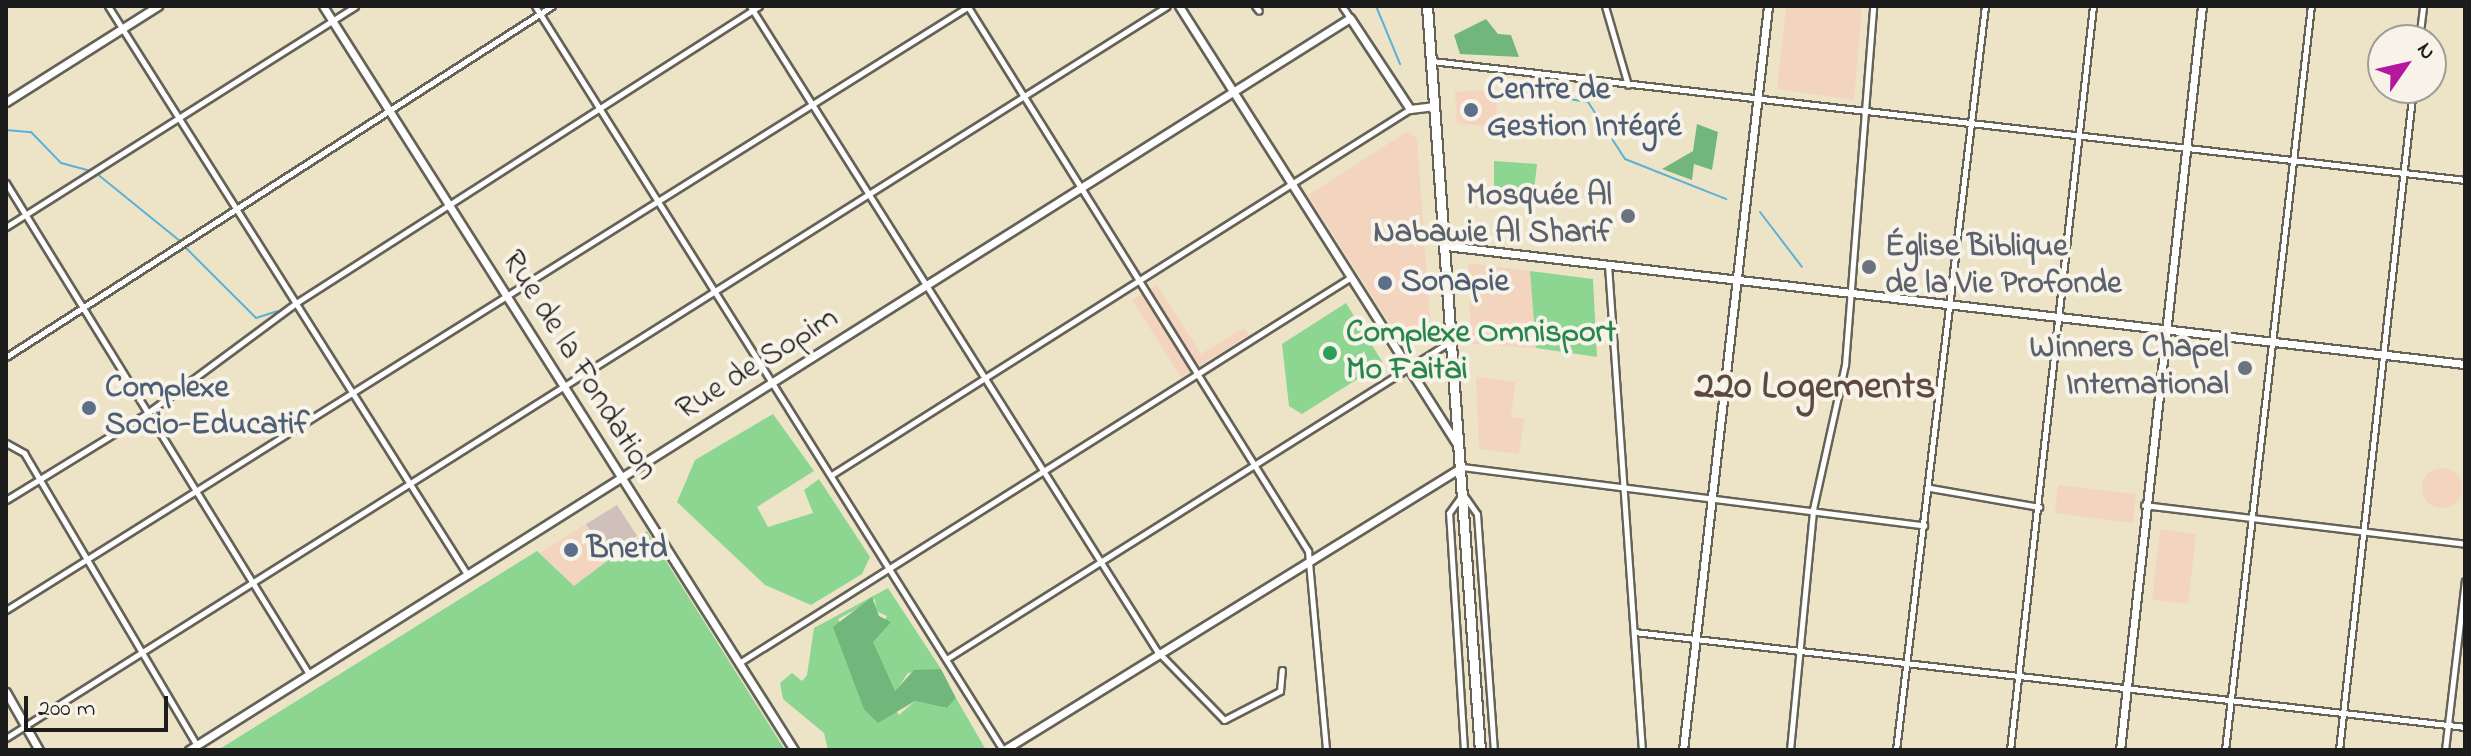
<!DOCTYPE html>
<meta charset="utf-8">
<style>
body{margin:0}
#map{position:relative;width:2471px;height:756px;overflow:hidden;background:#ede4c7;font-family:"Indie Flower",sans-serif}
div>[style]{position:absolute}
.built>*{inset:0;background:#f3d4bf}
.round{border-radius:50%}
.industrial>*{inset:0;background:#cfc0bb}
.green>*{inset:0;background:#8cd692}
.forest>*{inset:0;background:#71b77c}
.stream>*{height:2px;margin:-1px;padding:0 1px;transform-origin:1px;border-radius:1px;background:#5ab1d7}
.roads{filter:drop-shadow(2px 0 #656258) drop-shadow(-2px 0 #656258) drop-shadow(0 2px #656258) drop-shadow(0 -2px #656258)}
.minor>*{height:5px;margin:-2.5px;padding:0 2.5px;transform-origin:2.5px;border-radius:2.5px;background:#fff}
.tertiary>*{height:7px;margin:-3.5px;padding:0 3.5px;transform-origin:3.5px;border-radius:3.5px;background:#fff}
.secondary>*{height:7px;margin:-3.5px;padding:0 3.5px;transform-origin:3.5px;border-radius:3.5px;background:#fff}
.trunk>*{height:9px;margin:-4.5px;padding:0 4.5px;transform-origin:4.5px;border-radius:4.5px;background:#fff}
.dots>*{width:22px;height:22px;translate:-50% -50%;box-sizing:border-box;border:4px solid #f7f3e8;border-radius:50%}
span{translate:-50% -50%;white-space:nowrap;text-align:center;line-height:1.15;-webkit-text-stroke:8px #f7f3e8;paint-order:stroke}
.service-label{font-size:32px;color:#4e5e75;font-weight:700}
.left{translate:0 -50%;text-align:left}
.worship-label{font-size:32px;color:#5b616d;font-weight:700}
.right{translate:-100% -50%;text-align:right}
.leisure-label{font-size:32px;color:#27864d;font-weight:700}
.street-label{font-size:32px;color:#1c1c1c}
.district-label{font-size:40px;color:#5d4940;font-weight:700}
.frame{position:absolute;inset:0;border:8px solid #1c1c1c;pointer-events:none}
.north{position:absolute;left:2367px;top:24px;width:80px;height:80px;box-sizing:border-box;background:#f7f3e8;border:2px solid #9f9d96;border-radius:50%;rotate:56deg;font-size:22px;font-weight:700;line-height:32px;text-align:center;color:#1c1c1c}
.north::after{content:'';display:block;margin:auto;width:28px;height:36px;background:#b5179e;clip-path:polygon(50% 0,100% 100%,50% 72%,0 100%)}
.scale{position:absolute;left:24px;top:696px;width:144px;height:36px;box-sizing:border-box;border:4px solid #1c1c1c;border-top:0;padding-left:10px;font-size:24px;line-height:28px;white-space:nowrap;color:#1c1c1c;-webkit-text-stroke:6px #f7f3e8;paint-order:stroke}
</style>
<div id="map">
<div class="built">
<i style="clip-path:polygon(1786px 6px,1862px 6px,1854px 100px,1777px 89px)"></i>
<i style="clip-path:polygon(1496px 89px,1497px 128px,1457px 123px,1455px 92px)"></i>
<i style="clip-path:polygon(1408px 131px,1417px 139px,1431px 333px,1406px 349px,1308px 195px)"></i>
<i style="clip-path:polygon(1468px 263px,1530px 271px,1536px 348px,1471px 344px)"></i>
<i style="clip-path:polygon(1157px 285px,1201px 354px,1244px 328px,1249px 335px,1181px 377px,1132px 300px)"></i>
<i style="clip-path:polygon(1476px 377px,1515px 382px,1511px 417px,1524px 419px,1519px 454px,1479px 449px)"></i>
<i class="round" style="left:2422px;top:468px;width:40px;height:40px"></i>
<i style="clip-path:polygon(2058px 485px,2136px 494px,2133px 523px,2055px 513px)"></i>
<i style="clip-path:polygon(586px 524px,606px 556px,604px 567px,574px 587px,540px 553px)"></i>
<i style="clip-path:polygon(2160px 529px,2196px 534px,2188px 604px,2152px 600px)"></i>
</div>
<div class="industrial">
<i style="clip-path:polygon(617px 505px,637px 536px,606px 556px,586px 524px)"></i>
</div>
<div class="green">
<i style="clip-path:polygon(1494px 161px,1537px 164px,1534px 191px,1494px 194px)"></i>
<i style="clip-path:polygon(1530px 271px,1593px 279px,1597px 357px,1536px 348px)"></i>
<i style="clip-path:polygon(1346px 303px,1383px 363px,1302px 414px,1289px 406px,1282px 344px)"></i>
<i style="clip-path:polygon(773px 414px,814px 471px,757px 507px,768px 527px,813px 513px,804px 490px,819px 479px,870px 557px,862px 574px,811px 605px,765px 585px,677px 502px,695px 460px)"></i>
<i style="clip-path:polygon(647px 531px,785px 750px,218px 750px,537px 551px,574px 586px)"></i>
<i style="clip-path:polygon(888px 588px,941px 669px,908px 673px,895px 692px,872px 642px,887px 616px,876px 611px,875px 599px,838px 619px,899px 715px,915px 701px,947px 708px,956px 698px,986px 750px,828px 750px,824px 733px,783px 699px,780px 683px,792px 673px,802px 681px,807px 675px,814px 628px)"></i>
</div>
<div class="forest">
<i style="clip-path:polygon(1486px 19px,1498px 34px,1511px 35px,1519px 57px,1460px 54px,1454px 35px)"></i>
<i style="clip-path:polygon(1697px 124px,1718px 132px,1712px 170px,1694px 164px,1692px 180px,1662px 169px,1693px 151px)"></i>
<i style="clip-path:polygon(872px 597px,879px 616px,891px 622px,873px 642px,895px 691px,914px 670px,941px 669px,956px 698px,947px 708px,915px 701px,878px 723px,864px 709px,833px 627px)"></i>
</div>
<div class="stream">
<i style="left:1376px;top:6px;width:63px;rotate:67.5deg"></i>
<i style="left:1518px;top:91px;width:71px;rotate:8.9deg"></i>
<i style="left:1588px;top:102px;width:68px;rotate:57deg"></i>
<i style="left:1625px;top:159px;width:109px;rotate:21.6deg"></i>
<i style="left:6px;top:130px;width:25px;rotate:5deg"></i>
<i style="left:31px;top:132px;width:43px;rotate:45.9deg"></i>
<i style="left:61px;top:163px;width:30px;rotate:15deg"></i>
<i style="left:96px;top:173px;width:108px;rotate:39deg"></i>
<i style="left:1760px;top:212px;width:69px;rotate:52.6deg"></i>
<i style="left:184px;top:246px;width:102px;rotate:45deg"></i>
<i style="left:256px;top:318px;width:22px;rotate:-18deg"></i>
</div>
<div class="roads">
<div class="minor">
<i style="left:108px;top:6px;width:672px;rotate:57.71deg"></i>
<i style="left:535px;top:6px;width:879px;rotate:57.83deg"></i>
<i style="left:750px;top:6px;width:763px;rotate:57.75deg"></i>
<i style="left:1157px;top:651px;width:96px;rotate:45.8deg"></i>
<i style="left:1224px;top:720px;width:63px;rotate:-27.4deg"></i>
<i style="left:1280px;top:691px;width:21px;rotate:-85deg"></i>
<i style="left:1255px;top:6px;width:6px;rotate:51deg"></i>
<i style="left:1342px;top:6px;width:14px;rotate:56deg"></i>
<i style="left:1605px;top:6px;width:82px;rotate:73.8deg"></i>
<i style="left:968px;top:7px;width:642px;rotate:57.99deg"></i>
<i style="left:1308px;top:551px;width:200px;rotate:84.8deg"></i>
<i style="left:2419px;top:40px;width:34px;rotate:-83deg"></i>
<i style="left:1432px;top:61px;width:1040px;rotate:6.57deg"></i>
<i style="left:6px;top:183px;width:577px;rotate:58.32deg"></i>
<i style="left:6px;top:227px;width:413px;rotate:-32.3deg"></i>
<i style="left:1608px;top:265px;width:486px;rotate:86deg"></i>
<i style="left:6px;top:357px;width:649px;rotate:-32.74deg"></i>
<i style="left:6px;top:443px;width:21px;rotate:29deg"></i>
<i style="left:24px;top:453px;width:339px;rotate:59.4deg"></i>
<i style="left:1462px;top:467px;width:466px;rotate:7.2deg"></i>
<i style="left:833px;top:474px;width:683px;rotate:-32.32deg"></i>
<i style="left:1930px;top:488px;width:111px;rotate:9.9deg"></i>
<i style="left:6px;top:500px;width:164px;rotate:-31.6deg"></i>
<i style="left:146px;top:414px;width:187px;rotate:-36.5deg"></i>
<i style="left:296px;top:303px;width:550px;rotate:-32.68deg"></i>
<i style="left:2144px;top:505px;width:323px;rotate:6.9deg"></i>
<i style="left:6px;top:610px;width:1137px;rotate:-32.1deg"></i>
<i style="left:1634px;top:632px;width:836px;rotate:6.52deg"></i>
<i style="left:948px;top:658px;width:595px;rotate:-32.22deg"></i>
<i style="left:739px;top:663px;width:724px;rotate:-32.24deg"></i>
<i style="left:6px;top:738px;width:1372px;rotate:-32.23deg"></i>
<i style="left:1464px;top:750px;width:237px;rotate:-93.6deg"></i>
<i style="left:1449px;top:513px;width:24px;rotate:-54deg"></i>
<i style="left:1463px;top:494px;width:24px;rotate:55deg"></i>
<i style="left:1477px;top:514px;width:237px;rotate:85.9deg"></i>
<i style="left:1790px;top:750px;width:242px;rotate:-84.5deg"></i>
<i style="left:1813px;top:509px;width:148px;rotate:-77.5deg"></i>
<i style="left:1845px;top:365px;width:360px;rotate:-85.5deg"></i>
<i style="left:1896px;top:750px;width:749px;rotate:-83.18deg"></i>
<i style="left:2010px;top:750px;width:749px;rotate:-83.63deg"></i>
<i style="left:2225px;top:750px;width:749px;rotate:-83.41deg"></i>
<i style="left:2339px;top:750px;width:666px;rotate:-83.62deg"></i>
<i style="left:2445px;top:750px;width:170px;rotate:-83.3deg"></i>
</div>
<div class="tertiary">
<i style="left:323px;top:6px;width:881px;rotate:57.66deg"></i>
<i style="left:1179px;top:6px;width:521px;rotate:57.62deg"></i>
<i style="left:6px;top:102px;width:180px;rotate:-32.3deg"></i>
<i style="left:1446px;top:246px;width:1026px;rotate:6.61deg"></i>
<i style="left:189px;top:750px;width:1372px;rotate:-32.23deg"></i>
<i style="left:1350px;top:18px;width:109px;rotate:56.6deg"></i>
<i style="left:1410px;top:109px;width:25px;rotate:-7deg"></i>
<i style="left:1004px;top:750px;width:538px;rotate:-31.71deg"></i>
<i style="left:1683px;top:750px;width:749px;rotate:-83.48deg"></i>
<i style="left:2120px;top:750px;width:749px;rotate:-83.71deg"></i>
</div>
<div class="secondary">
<i style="left:6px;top:692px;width:67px;rotate:60.4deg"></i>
</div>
<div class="trunk">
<i style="left:1427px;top:6px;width:746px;rotate:85.93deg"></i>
</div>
</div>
<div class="dots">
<i style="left:1471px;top:110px;background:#5c6f8a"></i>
<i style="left:1628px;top:216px;background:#6b7280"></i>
<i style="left:1869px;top:267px;background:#6b7280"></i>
<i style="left:1385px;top:283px;background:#5c6f8a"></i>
<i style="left:1330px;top:353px;background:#2e9e5b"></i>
<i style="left:2245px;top:368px;background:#6b7280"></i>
<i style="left:89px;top:408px;background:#5c6f8a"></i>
<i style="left:571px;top:550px;background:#5c6f8a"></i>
</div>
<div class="service-label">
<span class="left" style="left:1487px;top:110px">Centre de<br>Gestion Intégré</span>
<span class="left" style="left:1401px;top:283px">Sonapie</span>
<span class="left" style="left:105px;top:408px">Complexe<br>Socio-Educatif</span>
<span class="left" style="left:587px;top:550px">Bnetd</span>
</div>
<div class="worship-label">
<span class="right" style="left:1612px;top:216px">Mosquée Al<br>Nabawie Al Sharif</span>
<span class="left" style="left:1885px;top:267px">Église Biblique<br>de la Vie Profonde</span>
<span class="right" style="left:2229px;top:368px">Winners Chapel<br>International</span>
</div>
<div class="leisure-label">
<span class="left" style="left:1346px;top:353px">Complexe Omnisport<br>Mo Faitai</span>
</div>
<div class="street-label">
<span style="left:758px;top:365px;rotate:-32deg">Rue de Sopim</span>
<span style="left:578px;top:366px;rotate:58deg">Rue de la Fondation</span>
</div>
<div class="district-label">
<span style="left:1815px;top:388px">220 Logements</span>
</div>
<div class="frame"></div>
<div class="north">N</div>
<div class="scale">200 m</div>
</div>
